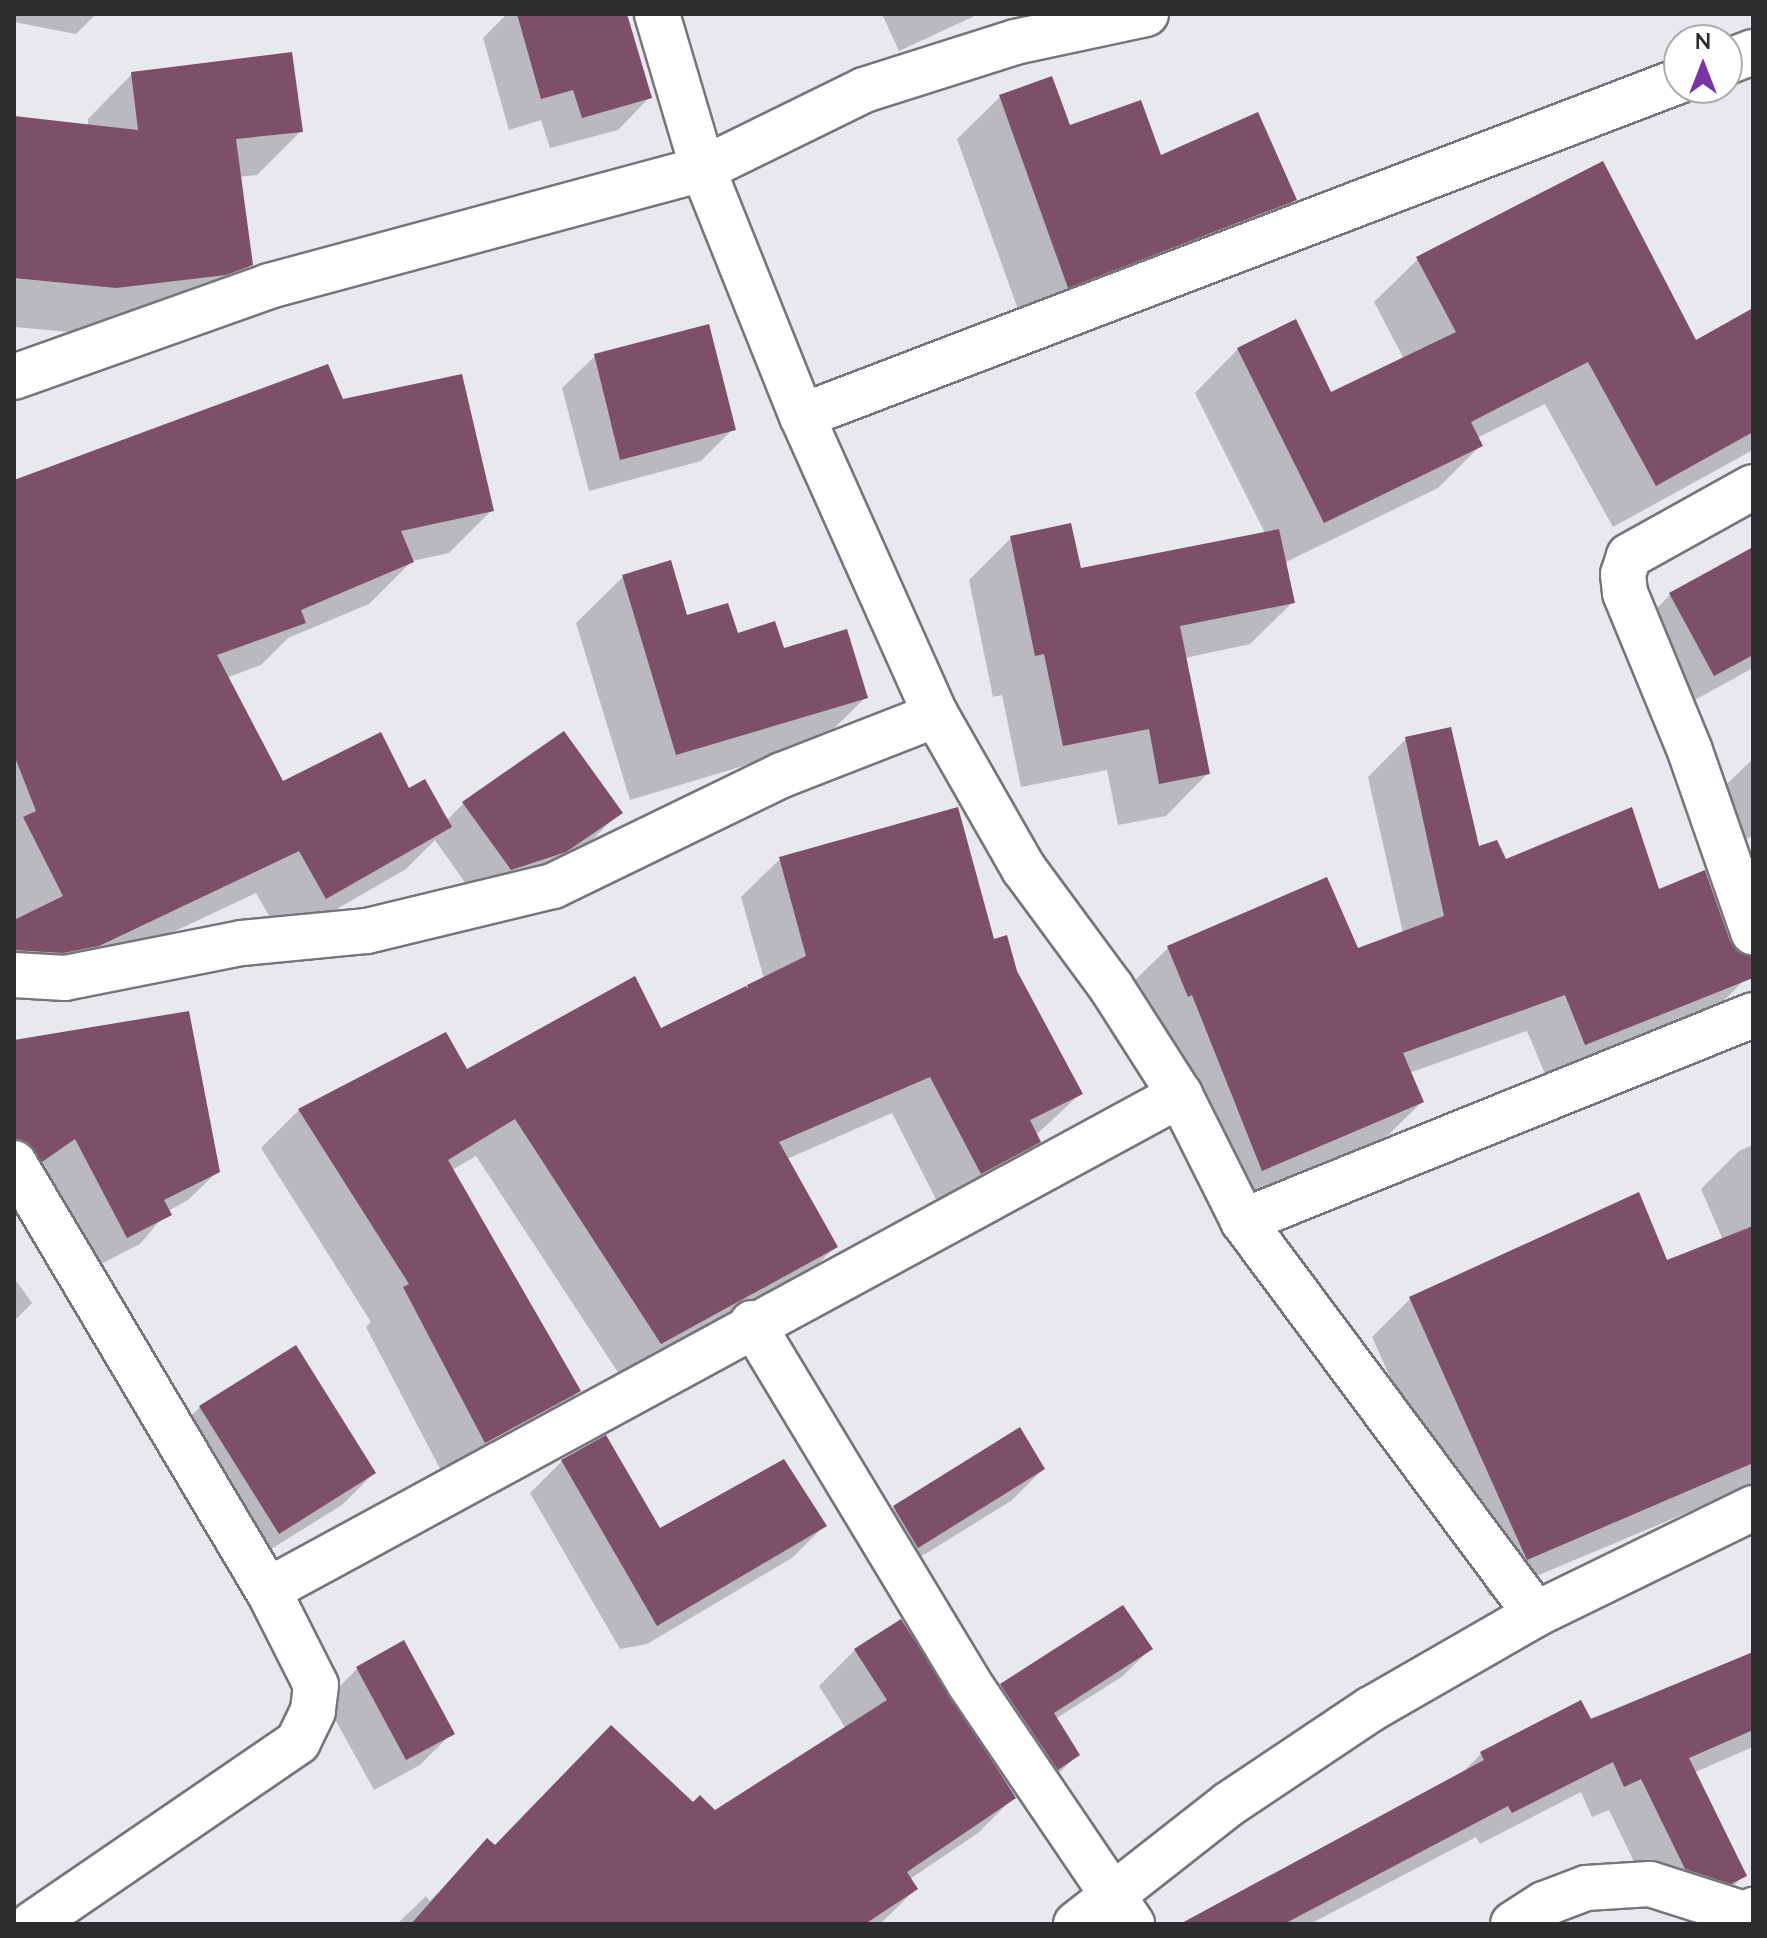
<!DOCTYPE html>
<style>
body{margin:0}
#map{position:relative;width:1767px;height:1938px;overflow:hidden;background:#e8e8ef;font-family:"Nunito Sans",sans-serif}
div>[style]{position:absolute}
.shadow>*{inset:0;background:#0003}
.building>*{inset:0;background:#7e4f68}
.roads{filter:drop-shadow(2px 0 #75757b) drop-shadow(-2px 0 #75757b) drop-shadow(0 2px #75757b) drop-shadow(0 -2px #75757b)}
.street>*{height:44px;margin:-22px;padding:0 22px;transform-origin:22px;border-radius:22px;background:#fff}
span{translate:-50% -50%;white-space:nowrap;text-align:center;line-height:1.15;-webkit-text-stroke:8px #fff;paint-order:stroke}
.frame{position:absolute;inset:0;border:16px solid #2d2d30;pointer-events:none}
.north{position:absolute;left:1663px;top:24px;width:80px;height:80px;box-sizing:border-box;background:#fff;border:2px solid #ababac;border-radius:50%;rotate:0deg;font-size:22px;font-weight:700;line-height:32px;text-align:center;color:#2d2d30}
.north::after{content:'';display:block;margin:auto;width:28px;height:36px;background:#7c33a6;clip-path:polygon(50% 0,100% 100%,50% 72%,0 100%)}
</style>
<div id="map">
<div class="shadow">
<i style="clip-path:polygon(14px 14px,96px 14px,76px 34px,14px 22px)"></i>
<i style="clip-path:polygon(507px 14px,625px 14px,650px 97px,618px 130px,550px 148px,541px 120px,509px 130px,483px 38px)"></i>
<i style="clip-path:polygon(882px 14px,979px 14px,899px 51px)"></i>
<i style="clip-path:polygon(1016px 14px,1099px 14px,1032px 48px)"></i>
<i style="clip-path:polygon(132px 74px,301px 131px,257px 175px,239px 177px,251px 265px,206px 309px,180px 318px,70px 332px,14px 327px,14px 118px,88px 126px,88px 119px)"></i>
<i style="clip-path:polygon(1000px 97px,1069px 128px,1295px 200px,1252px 242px,1025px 329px,957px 139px)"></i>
<i style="clip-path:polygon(1418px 259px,1695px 342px,1753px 325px,1753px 450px,1613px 527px,1545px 404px,1477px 438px,1481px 445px,1438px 488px,1284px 563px,1293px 602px,1250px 644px,1185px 658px,1208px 773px,1166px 816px,1118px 825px,1107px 770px,1021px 787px,1002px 695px,993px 697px,969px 580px,1011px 538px,1079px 571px,1265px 533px,1195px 393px,1238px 349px,1331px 395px,1404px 359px,1374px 302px)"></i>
<i style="clip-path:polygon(595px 356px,733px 429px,701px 461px,589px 491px,562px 388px)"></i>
<i style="clip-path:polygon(342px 401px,491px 511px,449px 553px,412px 561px,369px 604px,288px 638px,261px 665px,226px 678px,282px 784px,408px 791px,446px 821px,464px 803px,620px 812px,588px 844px,532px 883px,478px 901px,435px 840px,406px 869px,283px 940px,256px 893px,54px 988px,14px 993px,14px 482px)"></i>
<i style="clip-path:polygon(1753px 550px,1753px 668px,1682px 707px,1638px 627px,1670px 595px)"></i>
<i style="clip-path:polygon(623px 577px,686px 617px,783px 651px,866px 697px,819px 743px,630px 800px,576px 623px)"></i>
<i style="clip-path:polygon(1406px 739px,1477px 848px,1744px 980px,1707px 1018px,1548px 1081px,1527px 1031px,1409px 1073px,1422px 1102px,1384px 1139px,1224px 1208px,1130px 985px,1168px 948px,1356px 950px,1403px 933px,1368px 777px)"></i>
<i style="clip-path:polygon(1753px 759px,1753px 836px,1733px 844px,1711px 799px)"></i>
<i style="clip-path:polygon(780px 859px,993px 942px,1016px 972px,1080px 1094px,1036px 1135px,1039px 1141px,1001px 1179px,942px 1211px,892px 1113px,787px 1159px,835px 1247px,797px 1285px,623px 1380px,476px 1156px,452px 1170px,579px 1391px,541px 1429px,446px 1480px,366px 1327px,371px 1322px,261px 1148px,299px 1110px,660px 1031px,746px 989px,764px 979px,741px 897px)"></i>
<i style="clip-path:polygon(14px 1042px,218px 1171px,188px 1200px,168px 1211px,140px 1244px,97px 1266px,45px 1167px,14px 1188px)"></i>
<i style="clip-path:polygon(1753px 1145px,1753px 1485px,1489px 1596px,1372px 1337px,1410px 1299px,1666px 1263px,1723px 1240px,1701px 1189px,1739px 1151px)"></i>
<i style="clip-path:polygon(14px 1278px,32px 1303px,14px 1321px)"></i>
<i style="clip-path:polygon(200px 1407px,374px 1473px,342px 1505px,247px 1564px,168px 1439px)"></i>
<i style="clip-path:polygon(562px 1461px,659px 1531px,824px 1526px,792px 1558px,647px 1644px,620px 1649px,530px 1493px)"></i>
<i style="clip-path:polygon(1043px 1469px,1011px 1501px,886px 1578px,862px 1539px,894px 1507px)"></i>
<i style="clip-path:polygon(1150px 1649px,1123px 1676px,1055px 1719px,1078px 1754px,1051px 1781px,974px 1713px,1001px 1686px)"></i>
<i style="clip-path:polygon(855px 1650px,1014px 1797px,978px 1833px,910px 1879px,916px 1889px,880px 1924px,397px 1924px,426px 1896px,430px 1901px,487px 1841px,495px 1847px,693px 1805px,715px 1812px,846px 1729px,819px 1686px)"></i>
<i style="clip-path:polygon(1753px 1665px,1753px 1747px,1693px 1773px,1744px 1875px,1712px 1908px,1653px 1901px,1609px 1810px,1592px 1817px,1581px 1792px,1480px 1844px,1476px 1837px,1310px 1924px,1184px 1924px,1459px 1776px,1481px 1754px)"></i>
<i style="clip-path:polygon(357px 1669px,452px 1733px,420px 1765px,374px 1790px,325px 1701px)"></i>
</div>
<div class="building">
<i style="clip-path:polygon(517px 14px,627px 14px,652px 98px,582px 118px,573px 90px,541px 99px)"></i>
<i style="clip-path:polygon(292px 52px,303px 132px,236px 139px,253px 265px,226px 275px,116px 288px,14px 278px,14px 116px,138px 130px,131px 72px)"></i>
<i style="clip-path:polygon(1052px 76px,1070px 125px,1141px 100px,1161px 155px,1258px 112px,1297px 200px,1068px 288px,999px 95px)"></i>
<i style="clip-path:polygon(1603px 161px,1696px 340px,1753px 308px,1753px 432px,1656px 486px,1588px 362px,1471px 422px,1483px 446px,1324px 523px,1237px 348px,1296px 319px,1331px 392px,1456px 332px,1416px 257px)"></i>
<i style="clip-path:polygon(709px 324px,736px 430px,620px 460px,594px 354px)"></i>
<i style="clip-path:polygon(328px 364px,343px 399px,462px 374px,494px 511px,401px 531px,414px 562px,301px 610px,306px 623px,217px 655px,283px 781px,381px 732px,409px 788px,425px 779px,452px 827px,326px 899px,299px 851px,99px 946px,63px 953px,14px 950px,14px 920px,63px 896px,23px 817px,36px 811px,14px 755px,14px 480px)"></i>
<i style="clip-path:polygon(1071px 523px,1081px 568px,1279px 529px,1295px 603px,1180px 626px,1210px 774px,1159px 784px,1149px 729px,1063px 746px,1044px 654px,1035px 656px,1010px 536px)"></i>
<i style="clip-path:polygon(1753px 547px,1753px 655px,1714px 676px,1669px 593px)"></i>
<i style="clip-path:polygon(671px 560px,687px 615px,728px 603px,738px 633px,775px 621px,784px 648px,847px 629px,868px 698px,676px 755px,622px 575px)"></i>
<i style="clip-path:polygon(1451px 727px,1479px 846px,1497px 840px,1506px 859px,1632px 807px,1659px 889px,1705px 870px,1730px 941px,1737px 951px,1753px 956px,1753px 978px,1585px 1045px,1565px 995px,1403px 1053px,1424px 1102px,1262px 1171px,1192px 995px,1188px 997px,1167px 946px,1327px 877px,1358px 948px,1444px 916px,1405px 737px)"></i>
<i style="clip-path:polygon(564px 731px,623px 813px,566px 852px,511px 870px,462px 802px)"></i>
<i style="clip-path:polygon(958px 807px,994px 939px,1007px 935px,1017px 971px,1083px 1094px,1030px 1120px,1041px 1142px,981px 1174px,930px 1077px,779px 1142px,838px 1247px,661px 1344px,515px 1119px,448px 1160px,581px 1391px,485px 1443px,403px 1287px,409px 1284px,298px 1109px,446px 1032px,467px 1069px,635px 976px,661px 1028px,746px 986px,748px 989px,747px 985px,806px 956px,779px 857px)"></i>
<i style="clip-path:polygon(189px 1011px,220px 1172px,164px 1200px,172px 1215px,127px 1238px,75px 1139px,42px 1162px,27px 1142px,14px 1138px,14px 1040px)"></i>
<i style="clip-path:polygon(1639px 1192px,1667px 1260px,1753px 1226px,1753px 1463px,1527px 1560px,1409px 1297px)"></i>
<i style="clip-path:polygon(296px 1345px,376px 1473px,279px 1534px,199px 1406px)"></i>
<i style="clip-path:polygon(1020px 1427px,1045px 1469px,918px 1548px,893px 1506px)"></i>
<i style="clip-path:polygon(606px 1435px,660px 1528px,784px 1459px,827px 1526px,657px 1626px,561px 1460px)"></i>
<i style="clip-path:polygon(1123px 1605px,1153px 1649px,1054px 1713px,1080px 1755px,1058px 1770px,1000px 1684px)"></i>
<i style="clip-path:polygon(901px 1619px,1016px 1798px,907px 1872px,918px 1889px,865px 1924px,411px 1924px,487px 1838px,495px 1845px,611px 1725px,693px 1802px,700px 1795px,715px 1810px,887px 1700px,854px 1649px)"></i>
<i style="clip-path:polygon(404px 1640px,455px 1734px,406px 1760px,356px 1667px)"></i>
<i style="clip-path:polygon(1753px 1652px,1753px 1730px,1689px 1758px,1747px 1876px,1731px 1884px,1685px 1869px,1641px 1779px,1624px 1787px,1613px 1762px,1512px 1813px,1508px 1806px,1284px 1924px,1180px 1924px,1484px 1760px,1480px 1752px,1581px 1700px,1591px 1719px)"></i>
</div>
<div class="roads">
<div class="street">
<i style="left:657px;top:14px;width:162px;rotate:73.5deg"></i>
<i style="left:703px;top:169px;width:266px;rotate:68.2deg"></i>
<i style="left:802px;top:416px;width:328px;rotate:65.9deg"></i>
<i style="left:936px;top:715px;width:177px;rotate:60.3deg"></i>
<i style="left:1024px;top:869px;width:147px;rotate:53.6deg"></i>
<i style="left:1111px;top:987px;width:128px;rotate:57.4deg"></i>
<i style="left:1180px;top:1095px;width:141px;rotate:63.4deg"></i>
<i style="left:1243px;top:1221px;width:490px;rotate:53.3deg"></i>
<i style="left:1727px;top:62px;width:28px;rotate:-21deg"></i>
<i style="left:14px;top:377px;width:271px;rotate:-19.6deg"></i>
<i style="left:269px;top:286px;width:449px;rotate:-15.1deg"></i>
<i style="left:703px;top:169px;width:179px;rotate:-26.1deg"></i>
<i style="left:864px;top:90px;width:158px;rotate:-17.6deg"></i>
<i style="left:1015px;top:42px;width:134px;rotate:-12.1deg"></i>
<i style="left:802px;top:416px;width:939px;rotate:-20.91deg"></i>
<i style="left:1753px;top:487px;width:142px;rotate:150.9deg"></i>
<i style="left:1629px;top:556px;width:19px;rotate:108deg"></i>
<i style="left:1623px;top:574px;width:19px;rotate:84deg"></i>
<i style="left:1625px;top:593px;width:171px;rotate:67.6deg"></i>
<i style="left:1690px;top:751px;width:192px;rotate:70.8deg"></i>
<i style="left:14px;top:975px;width:51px;rotate:3.4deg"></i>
<i style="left:65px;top:978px;width:180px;rotate:-11.2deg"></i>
<i style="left:242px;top:943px;width:126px;rotate:-5.5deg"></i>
<i style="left:367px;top:931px;width:191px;rotate:-13.6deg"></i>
<i style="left:553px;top:886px;width:254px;rotate:-25.9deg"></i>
<i style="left:782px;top:775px;width:165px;rotate:-21.3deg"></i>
<i style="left:14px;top:1163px;width:497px;rotate:59.3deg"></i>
<i style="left:268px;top:1590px;width:106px;rotate:63.2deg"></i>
<i style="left:316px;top:1685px;width:26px;rotate:97deg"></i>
<i style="left:313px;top:1711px;width:34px;rotate:116deg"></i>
<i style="left:298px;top:1742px;width:322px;rotate:145.6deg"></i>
<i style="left:1243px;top:1221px;width:550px;rotate:-21.99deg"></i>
<i style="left:752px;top:1323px;width:420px;rotate:58.9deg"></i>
<i style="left:969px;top:1683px;width:291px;rotate:55.9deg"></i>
<i style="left:268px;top:1590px;width:1038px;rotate:-28.49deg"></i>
<i style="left:1076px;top:1924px;width:194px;rotate:-38.1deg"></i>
<i style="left:1229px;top:1804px;width:171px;rotate:-33.8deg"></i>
<i style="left:1371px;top:1709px;width:190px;rotate:-29.9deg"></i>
<i style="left:1536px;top:1614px;width:242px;rotate:-26deg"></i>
<i style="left:1513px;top:1924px;width:37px;rotate:-33deg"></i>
<i style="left:1544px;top:1904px;width:45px;rotate:-20.9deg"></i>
<i style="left:1586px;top:1888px;width:64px;rotate:-3.6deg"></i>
<i style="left:1650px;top:1884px;width:102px;rotate:17.7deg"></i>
<i style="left:1747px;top:1915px;width:8px;rotate:-40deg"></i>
</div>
</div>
<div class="frame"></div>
<div class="north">N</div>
</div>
